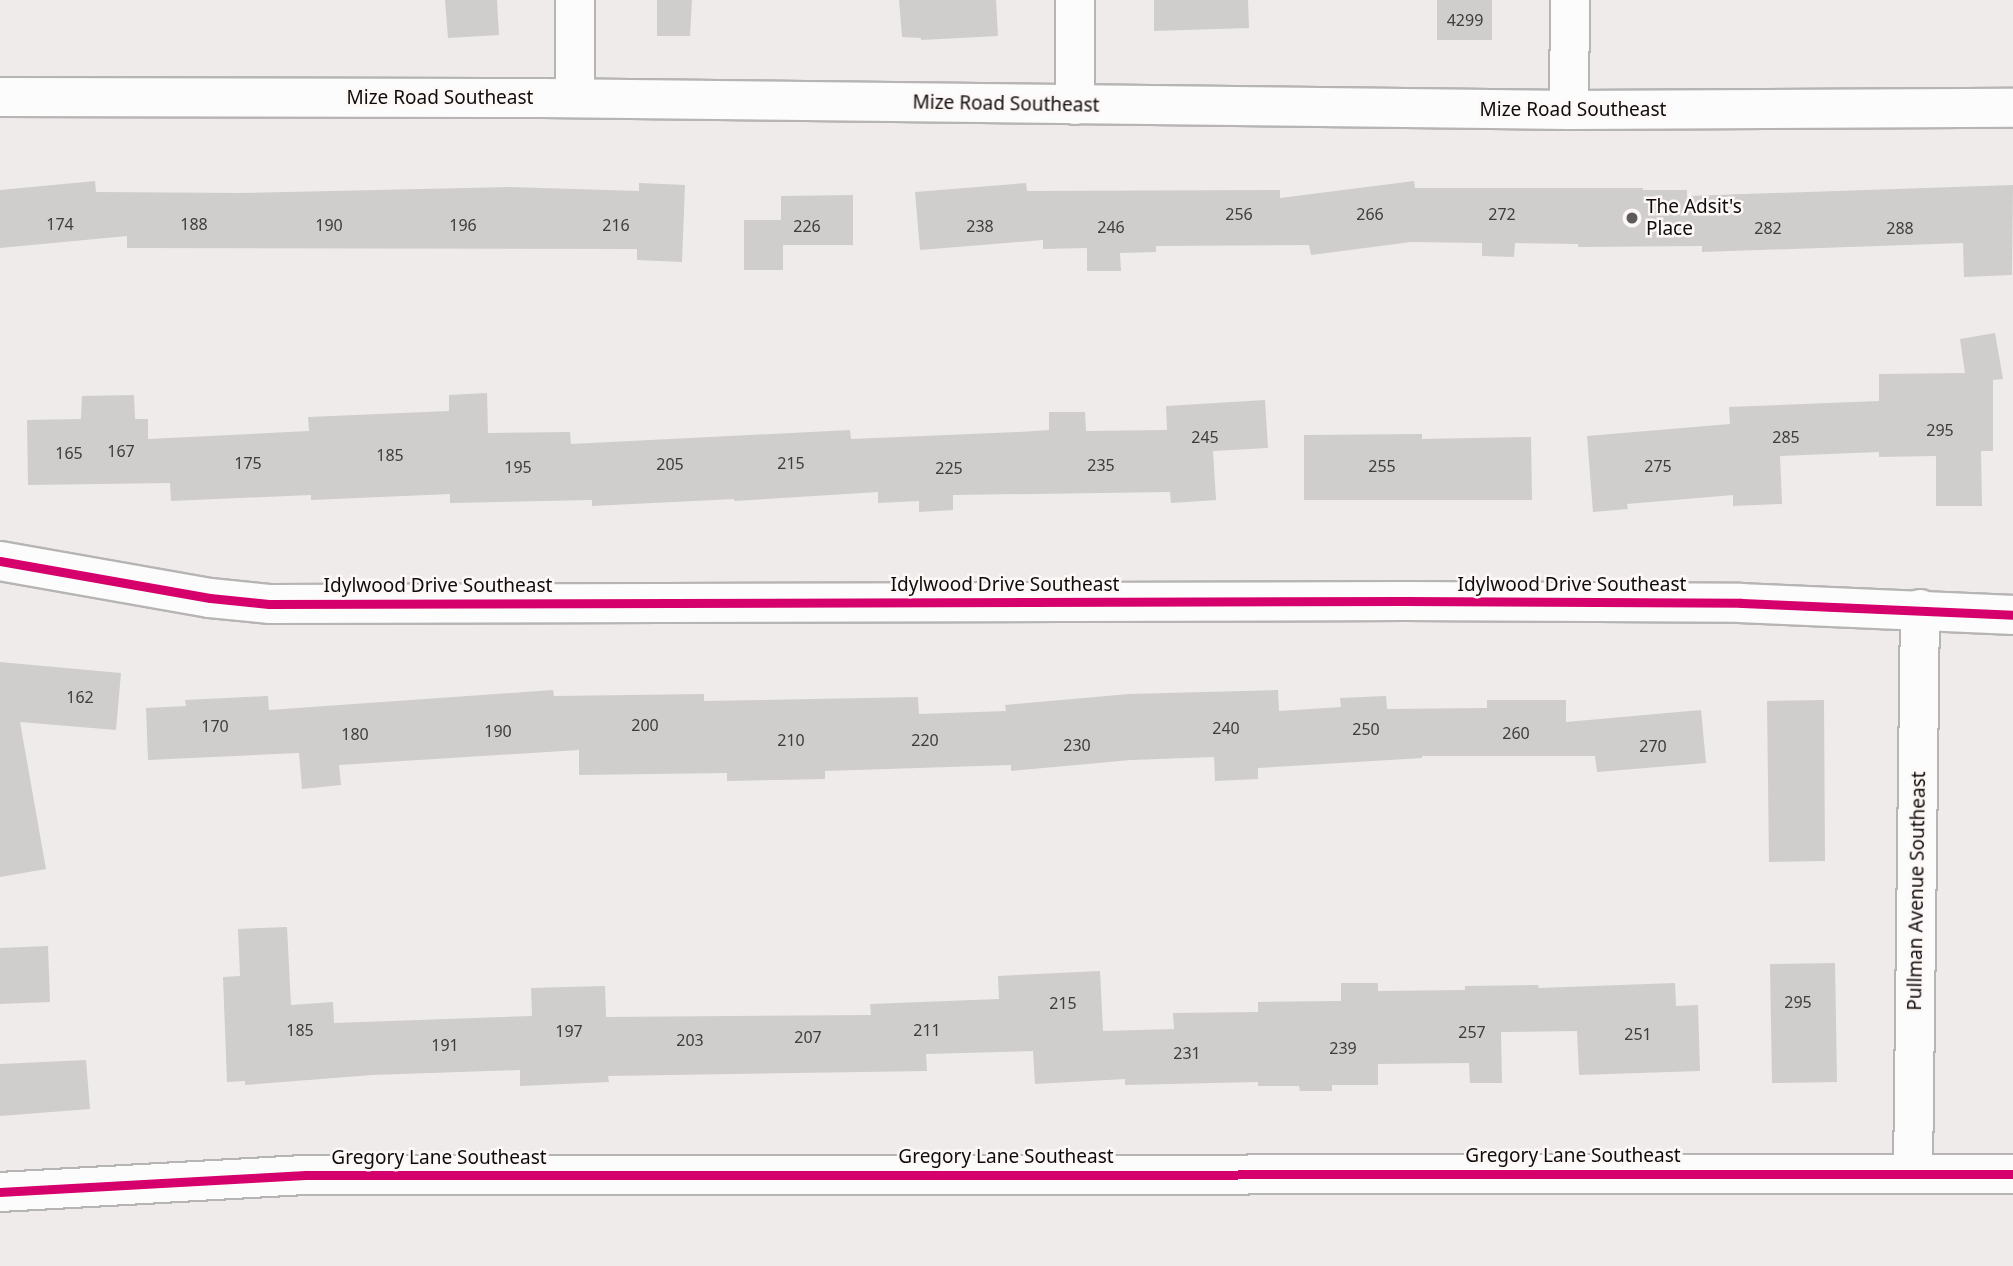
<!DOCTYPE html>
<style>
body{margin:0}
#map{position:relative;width:2013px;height:1266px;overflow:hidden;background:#eeebea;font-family:"Noto Sans",sans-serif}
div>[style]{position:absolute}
.building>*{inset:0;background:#d0cdcd}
.roads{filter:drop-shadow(2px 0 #b7b5b4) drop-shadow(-2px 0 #b7b5b4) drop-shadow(0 2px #b7b5b4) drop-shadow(0 -2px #b7b5b4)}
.street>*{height:38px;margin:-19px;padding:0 19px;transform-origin:19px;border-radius:19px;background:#fcfcfc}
.secondary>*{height:38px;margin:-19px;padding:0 19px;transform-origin:19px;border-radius:19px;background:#fcfcfc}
.cycleway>*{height:9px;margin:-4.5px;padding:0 4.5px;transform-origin:4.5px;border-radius:4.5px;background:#d6006c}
.dots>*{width:19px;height:19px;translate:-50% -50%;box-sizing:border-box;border:4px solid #fdf7f6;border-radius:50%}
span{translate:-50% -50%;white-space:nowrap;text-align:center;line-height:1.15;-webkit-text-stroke:5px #fdf7f6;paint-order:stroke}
.number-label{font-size:16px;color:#3e3c3c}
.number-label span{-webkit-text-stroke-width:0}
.street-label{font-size:19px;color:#0e0c0c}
.poi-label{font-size:19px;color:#0e0c0c}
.left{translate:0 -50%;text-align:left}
</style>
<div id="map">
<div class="building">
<i style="clip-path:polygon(445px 0,497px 0,499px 35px,448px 38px)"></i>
<i style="clip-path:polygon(657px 0,692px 0,690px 36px,657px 36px)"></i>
<i style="clip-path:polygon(899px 0,996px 0,998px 36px,921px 40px,921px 38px,902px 37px)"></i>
<i style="clip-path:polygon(1154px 0,1248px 0,1249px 28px,1154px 31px)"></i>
<i style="clip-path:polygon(1437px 0,1492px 0,1492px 40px,1437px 40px)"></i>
<i style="clip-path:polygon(95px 181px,96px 192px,240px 193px,510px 187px,639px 191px,639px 183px,685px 185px,682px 262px,637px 260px,637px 249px,127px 248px,127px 236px,0 248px,0 190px)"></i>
<i style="clip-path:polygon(1414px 181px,1415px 188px,1643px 188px,1643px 190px,1687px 190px,1687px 196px,2013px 185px,2012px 275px,1964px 277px,1963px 243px,1702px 252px,1702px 246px,1578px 247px,1578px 244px,1515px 243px,1514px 257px,1482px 256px,1482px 243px,1411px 242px,1311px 255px,1309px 245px,1156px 246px,1156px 252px,1120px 253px,1121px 271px,1087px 271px,1087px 248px,1043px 249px,1043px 240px,920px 250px,915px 192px,1026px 183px,1027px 191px,1280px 190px,1280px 198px)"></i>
<i style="clip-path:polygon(853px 195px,853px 245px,783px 245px,783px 270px,744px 270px,744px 220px,781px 220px,781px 196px)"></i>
<i style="clip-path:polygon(1995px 333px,2003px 379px,1993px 380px,1993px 451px,1981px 451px,1982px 506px,1936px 506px,1936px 456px,1879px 457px,1879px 452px,1780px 456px,1782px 504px,1733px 506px,1733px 495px,1627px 504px,1628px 509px,1593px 512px,1587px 436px,1730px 424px,1729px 407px,1879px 401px,1879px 374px,1965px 373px,1960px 339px)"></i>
<i style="clip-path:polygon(487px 393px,488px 433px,570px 432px,571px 444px,850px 430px,851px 439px,1019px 432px,1049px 430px,1049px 412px,1085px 412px,1086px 431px,1167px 430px,1166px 406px,1265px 400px,1268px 448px,1213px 451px,1216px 500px,1171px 503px,1170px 492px,953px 495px,953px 510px,919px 512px,919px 501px,878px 503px,878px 492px,734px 501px,734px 499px,592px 506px,592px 500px,450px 503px,450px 494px,311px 500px,311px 495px,171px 501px,170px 483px,28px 485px,27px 420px,81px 419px,82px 396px,134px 395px,135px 419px,148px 419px,148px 439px,309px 431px,308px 417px,449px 411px,449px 395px)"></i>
<i style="clip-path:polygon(1422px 434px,1422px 439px,1531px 437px,1532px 500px,1304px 500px,1304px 435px)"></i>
<i style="clip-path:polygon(0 662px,121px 673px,116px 730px,20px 722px,46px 869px,0 877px)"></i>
<i style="clip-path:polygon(553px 690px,554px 696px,704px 694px,704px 701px,918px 697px,919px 714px,1006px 711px,1005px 705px,1129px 694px,1278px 690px,1279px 711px,1341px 707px,1340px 698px,1386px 696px,1387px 709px,1487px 708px,1487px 700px,1566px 700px,1566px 722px,1701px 710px,1706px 763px,1597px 772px,1595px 756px,1422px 756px,1422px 758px,1258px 768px,1258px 779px,1215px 781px,1214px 757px,1131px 760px,1011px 771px,1011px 765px,825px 771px,825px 779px,727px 781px,727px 773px,579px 775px,579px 750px,339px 765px,341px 785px,302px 789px,299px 753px,148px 760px,146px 708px,186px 706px,185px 700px,268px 696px,269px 710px)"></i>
<i style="clip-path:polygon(1824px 700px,1825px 861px,1769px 862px,1767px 701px)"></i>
<i style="clip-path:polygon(287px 927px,291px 1005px,333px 1002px,334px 1023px,532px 1016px,531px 988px,605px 986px,606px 1017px,871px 1015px,870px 1004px,999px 999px,998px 976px,1100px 971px,1103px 1031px,1174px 1029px,1173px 1013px,1258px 1012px,1258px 1002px,1341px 1001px,1341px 983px,1378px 983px,1378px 991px,1465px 990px,1465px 986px,1538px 985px,1539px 988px,1675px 983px,1676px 1006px,1698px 1005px,1700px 1071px,1579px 1075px,1577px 1031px,1501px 1032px,1502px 1083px,1470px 1083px,1469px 1063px,1378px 1064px,1378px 1085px,1332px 1085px,1332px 1091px,1300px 1091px,1299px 1086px,1258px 1086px,1258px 1082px,1125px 1085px,1125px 1079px,1035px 1084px,1033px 1051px,926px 1054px,927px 1071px,608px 1076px,609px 1082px,520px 1086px,520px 1070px,372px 1075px,245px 1085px,245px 1081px,227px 1082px,223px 977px,240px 976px,238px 929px)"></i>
<i style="clip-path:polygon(48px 946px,50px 1002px,0 1004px,0 948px)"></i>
<i style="clip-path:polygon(1835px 963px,1837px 1082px,1772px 1083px,1770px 964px)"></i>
<i style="clip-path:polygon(86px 1060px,90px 1109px,0 1116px,0 1064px)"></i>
</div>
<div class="roads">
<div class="street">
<i style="left:1075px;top:0;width:105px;rotate:90deg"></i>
<i style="left:0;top:97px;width:543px;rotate:0.11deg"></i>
<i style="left:543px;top:98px;width:1026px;rotate:0.67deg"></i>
<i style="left:1569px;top:110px;width:444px;rotate:-0.3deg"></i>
<i style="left:575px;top:98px;width:98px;rotate:-90deg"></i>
<i style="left:1569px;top:110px;width:110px;rotate:-89.5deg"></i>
<i style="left:1913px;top:1173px;width:564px;rotate:-89.29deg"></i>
<i style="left:0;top:1192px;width:306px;rotate:-3.2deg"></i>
<i style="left:306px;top:1175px;width:1707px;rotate:-0.03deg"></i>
</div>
<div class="secondary">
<i style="left:0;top:561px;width:213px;rotate:10deg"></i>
<i style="left:210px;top:598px;width:59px;rotate:5.8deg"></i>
<i style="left:269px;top:604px;width:1136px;rotate:-0.15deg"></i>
<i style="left:1405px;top:601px;width:336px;rotate:0.3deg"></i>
<i style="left:1741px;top:603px;width:272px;rotate:2.5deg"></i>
</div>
</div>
<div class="cycleway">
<i style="left:0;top:561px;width:213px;rotate:10deg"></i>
<i style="left:210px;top:598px;width:59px;rotate:5.8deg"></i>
<i style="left:269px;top:604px;width:1136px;rotate:-0.15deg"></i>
<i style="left:1405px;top:601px;width:336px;rotate:0.3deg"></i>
<i style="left:1741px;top:603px;width:272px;rotate:2.5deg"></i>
<i style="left:0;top:1192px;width:306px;rotate:-3.2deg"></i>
<i style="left:306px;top:1175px;width:1707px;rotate:-0.03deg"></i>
</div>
<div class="dots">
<i style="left:1632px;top:218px;background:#5c5a5a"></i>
</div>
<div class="number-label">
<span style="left:1465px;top:20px">4299</span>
<span style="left:1239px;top:214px">256</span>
<span style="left:1370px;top:214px">266</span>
<span style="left:1502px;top:214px">272</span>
<span style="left:60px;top:224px">174</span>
<span style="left:194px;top:224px">188</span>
<span style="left:329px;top:225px">190</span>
<span style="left:463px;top:225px">196</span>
<span style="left:616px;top:225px">216</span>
<span style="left:807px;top:226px">226</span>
<span style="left:980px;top:226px">238</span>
<span style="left:1111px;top:227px">246</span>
<span style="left:1768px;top:228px">282</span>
<span style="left:1900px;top:228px">288</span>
<span style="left:1940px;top:430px">295</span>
<span style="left:1205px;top:437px">245</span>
<span style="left:1786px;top:437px">285</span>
<span style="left:121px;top:451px">167</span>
<span style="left:69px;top:453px">165</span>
<span style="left:390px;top:455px">185</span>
<span style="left:248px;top:463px">175</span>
<span style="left:791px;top:463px">215</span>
<span style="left:670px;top:464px">205</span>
<span style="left:1101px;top:465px">235</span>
<span style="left:1382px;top:466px">255</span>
<span style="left:1658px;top:466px">275</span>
<span style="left:518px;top:467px">195</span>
<span style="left:949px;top:468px">225</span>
<span style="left:80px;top:697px">162</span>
<span style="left:645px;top:725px">200</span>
<span style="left:215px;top:726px">170</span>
<span style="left:1226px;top:728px">240</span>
<span style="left:1366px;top:729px">250</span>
<span style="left:498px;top:731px">190</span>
<span style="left:1516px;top:733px">260</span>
<span style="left:355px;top:734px">180</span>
<span style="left:791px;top:740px">210</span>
<span style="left:925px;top:740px">220</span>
<span style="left:1077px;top:745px">230</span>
<span style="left:1653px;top:746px">270</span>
<span style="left:1798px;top:1002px">295</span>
<span style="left:1063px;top:1003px">215</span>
<span style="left:300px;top:1030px">185</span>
<span style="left:927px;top:1030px">211</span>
<span style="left:569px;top:1031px">197</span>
<span style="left:1472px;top:1032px">257</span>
<span style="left:1638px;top:1034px">251</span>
<span style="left:808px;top:1037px">207</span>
<span style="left:690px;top:1040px">203</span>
<span style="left:445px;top:1045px">191</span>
<span style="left:1343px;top:1048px">239</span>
<span style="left:1187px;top:1053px">231</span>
</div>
<div class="street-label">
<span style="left:440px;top:98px">Mize Road Southeast</span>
<span style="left:1006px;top:104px;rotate:1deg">Mize Road Southeast</span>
<span style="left:1573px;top:110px">Mize Road Southeast</span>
<span style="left:1005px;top:585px">Idylwood Drive Southeast</span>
<span style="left:1572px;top:585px">Idylwood Drive Southeast</span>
<span style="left:438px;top:586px">Idylwood Drive Southeast</span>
<span style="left:1917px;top:891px;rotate:-89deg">Pullman Avenue Southeast</span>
<span style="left:1573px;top:1156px">Gregory Lane Southeast</span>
<span style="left:1006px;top:1157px">Gregory Lane Southeast</span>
<span style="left:439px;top:1158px">Gregory Lane Southeast</span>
</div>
<div class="poi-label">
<span class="left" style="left:1646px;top:218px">The Adsit's<br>Place</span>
</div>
</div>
